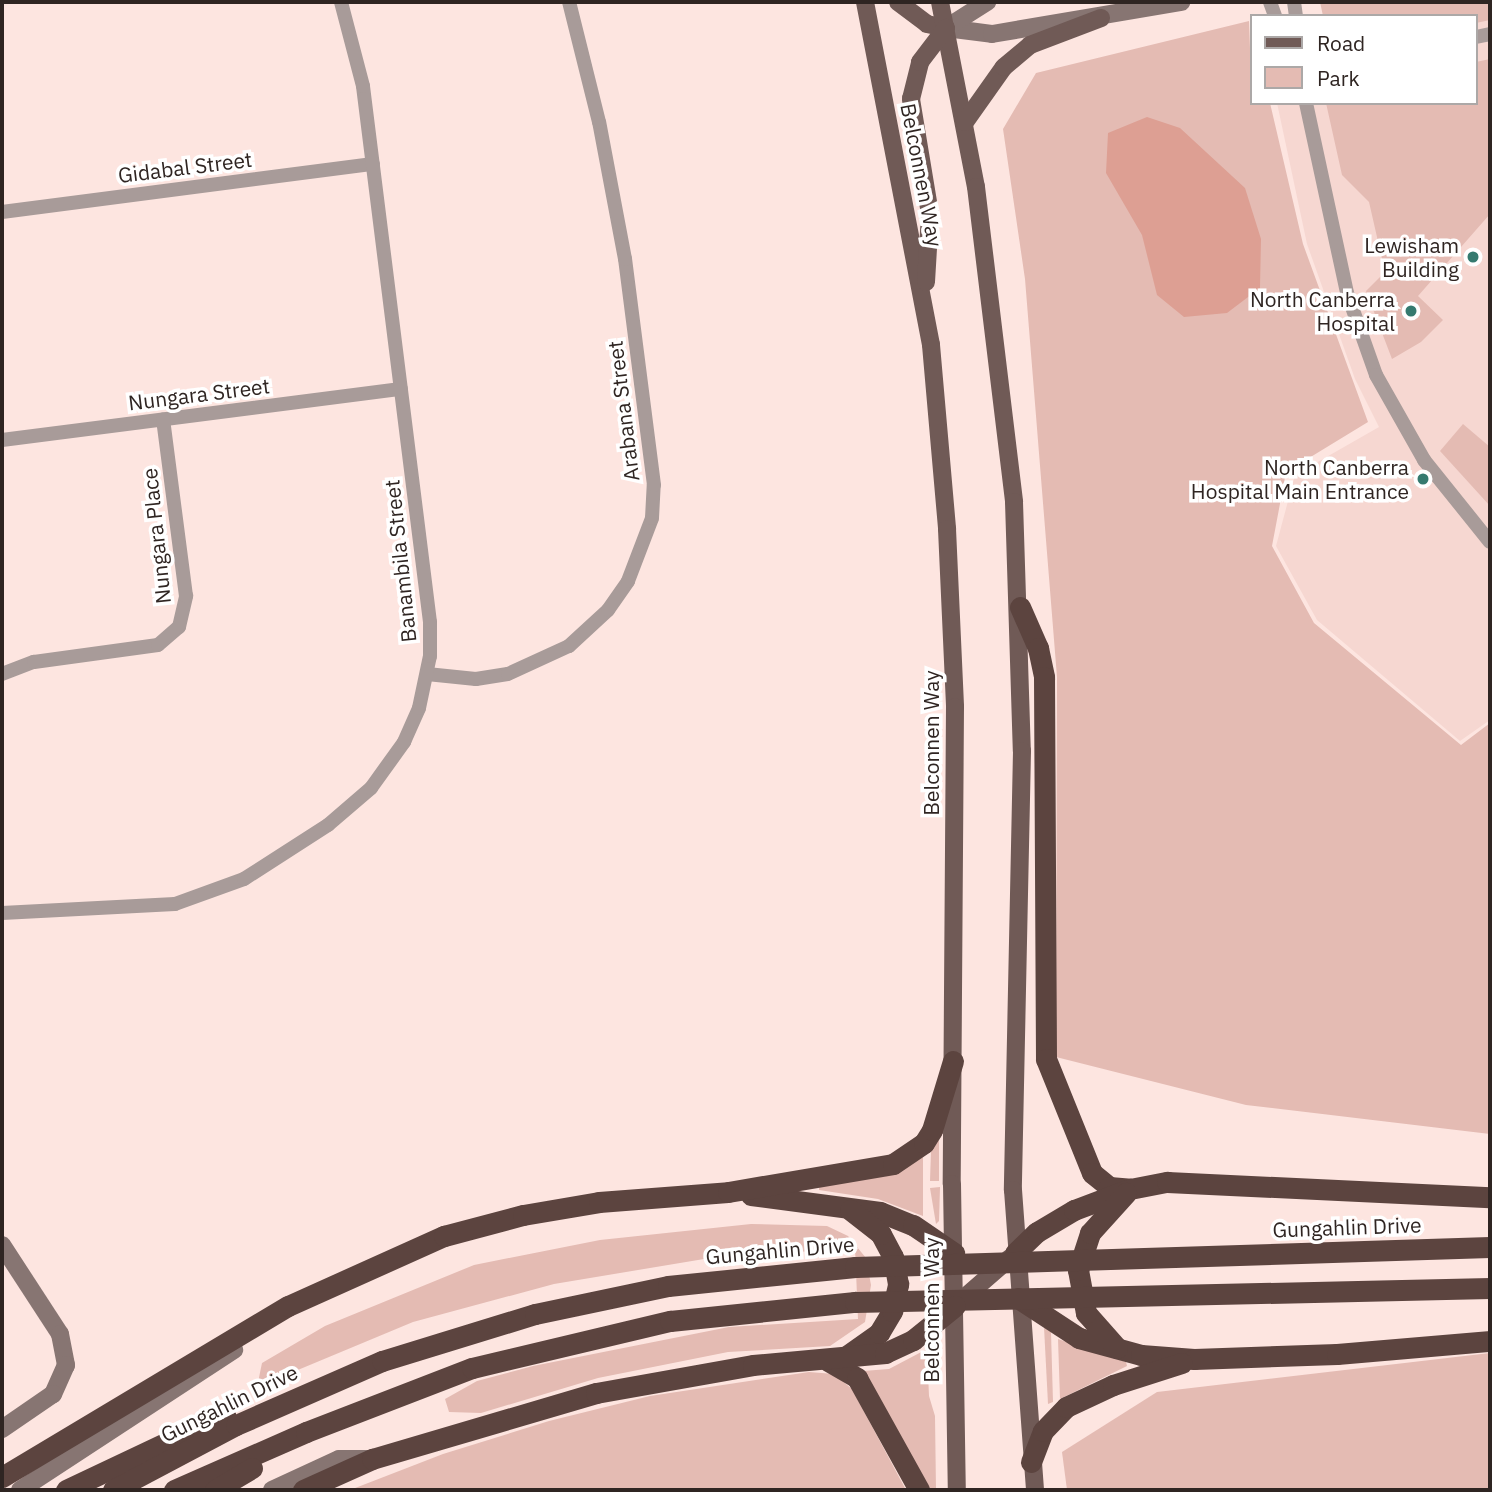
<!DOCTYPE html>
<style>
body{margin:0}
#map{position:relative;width:1492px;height:1492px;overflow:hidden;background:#fde5e0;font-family:"IBM Plex Sans",sans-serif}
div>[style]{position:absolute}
.built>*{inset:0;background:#f6d7d1}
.green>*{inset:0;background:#e4bbb3}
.water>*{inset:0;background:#dd9f93}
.street>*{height:14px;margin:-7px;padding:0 7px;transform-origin:7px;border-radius:7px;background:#a89b99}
.secondary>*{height:18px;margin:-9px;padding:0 9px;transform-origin:9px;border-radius:9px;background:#877572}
.primary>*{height:18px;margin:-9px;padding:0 9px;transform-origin:9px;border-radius:9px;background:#705a56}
.highway>*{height:21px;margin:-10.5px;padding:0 10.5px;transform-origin:10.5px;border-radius:10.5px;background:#5c443f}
.dots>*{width:19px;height:19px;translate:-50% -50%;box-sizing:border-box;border:4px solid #fff;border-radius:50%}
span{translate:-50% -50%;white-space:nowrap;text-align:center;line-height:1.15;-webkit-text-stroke:7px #fff;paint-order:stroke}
.street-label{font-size:21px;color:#2f2522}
.poi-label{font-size:21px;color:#2f2522}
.right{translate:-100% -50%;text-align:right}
.frame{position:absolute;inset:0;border:4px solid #2f2522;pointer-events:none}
.legend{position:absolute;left:1250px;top:14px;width:228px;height:91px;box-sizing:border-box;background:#fff;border:2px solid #aca8a7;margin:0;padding:9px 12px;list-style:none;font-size:21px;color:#2f2522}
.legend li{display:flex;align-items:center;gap:14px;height:35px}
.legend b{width:35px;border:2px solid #aca8a7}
</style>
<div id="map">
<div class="built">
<i style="clip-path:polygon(1490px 13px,1490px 720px,1460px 741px,1317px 620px,1276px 546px,1295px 475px,1379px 427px,1355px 379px,1307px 244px,1277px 103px,1476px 103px,1476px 16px)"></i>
</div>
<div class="green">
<i style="clip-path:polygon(1320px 2px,1490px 2px,1490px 20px,1476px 23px,1476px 16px,1323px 16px)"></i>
<i style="clip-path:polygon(1249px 21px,1252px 103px,1270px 103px,1303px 244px,1368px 422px,1286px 472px,1272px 546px,1314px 623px,1461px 745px,1490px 723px,1490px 1134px,1246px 1105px,1056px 1057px,1057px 677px,1025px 279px,1003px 129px,1036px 73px)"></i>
<i style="clip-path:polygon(1490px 59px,1490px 214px,1418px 296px,1443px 320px,1421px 342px,1392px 359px,1366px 291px,1385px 272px,1369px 202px,1342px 175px,1326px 103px,1476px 103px,1476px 62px)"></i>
<i style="clip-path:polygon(1463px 424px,1490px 447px,1490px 506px,1440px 451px)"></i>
<i style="clip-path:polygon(939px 1140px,939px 1181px,930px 1181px,931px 1151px)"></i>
<i style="clip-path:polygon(923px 1157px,923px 1216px,878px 1199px,819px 1190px,819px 1185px,886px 1176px)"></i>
<i style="clip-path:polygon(940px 1187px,939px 1221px,936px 1224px,930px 1188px)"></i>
<i style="clip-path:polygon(751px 1224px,827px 1226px,848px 1236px,866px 1258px,871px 1285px,865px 1322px,830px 1346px,728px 1352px,598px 1378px,481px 1413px,449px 1412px,445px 1399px,477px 1381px,533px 1366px,729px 1327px,858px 1319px,855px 1248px,710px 1258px,554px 1284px,413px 1322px,257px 1387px,262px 1363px,325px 1326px,474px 1265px,600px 1240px)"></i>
<i style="clip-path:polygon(1044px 1327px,1051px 1332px,1053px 1402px,1048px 1404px)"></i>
<i style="clip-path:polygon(1058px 1339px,1126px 1362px,1127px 1366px,1060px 1399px)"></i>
<i style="clip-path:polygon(927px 1349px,929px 1396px,935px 1416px,936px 1490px,931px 1490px,863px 1371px,889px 1369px)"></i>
<i style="clip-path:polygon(1490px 1353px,1490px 1490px,1067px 1490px,1062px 1452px,1157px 1392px)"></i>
<i style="clip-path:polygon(809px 1372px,834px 1374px,852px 1389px,906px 1490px,350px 1490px,443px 1454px,549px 1421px,650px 1396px)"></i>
</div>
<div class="water">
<i style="clip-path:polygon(1147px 117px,1180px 128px,1245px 188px,1261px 239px,1260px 288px,1227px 313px,1184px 317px,1157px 295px,1142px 235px,1106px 173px,1108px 133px)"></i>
</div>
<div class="street">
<i style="left:1270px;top:2px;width:15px;rotate:70deg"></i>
<i style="left:1294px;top:2px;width:14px;rotate:82deg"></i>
<i style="left:1476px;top:37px;width:14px;rotate:-12deg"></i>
<i style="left:1306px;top:103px;width:194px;rotate:77.8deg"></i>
<i style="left:1347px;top:293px;width:87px;rotate:70.5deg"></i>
<i style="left:1376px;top:375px;width:98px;rotate:60.5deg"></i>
<i style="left:1424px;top:460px;width:105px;rotate:51.2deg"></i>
<i style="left:2px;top:212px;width:374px;rotate:-7.4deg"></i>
<i style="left:2px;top:440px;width:402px;rotate:-7.3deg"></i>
<i style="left:2px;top:674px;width:34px;rotate:-21deg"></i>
<i style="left:34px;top:662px;width:125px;rotate:-7.8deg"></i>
<i style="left:158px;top:645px;width:28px;rotate:-41deg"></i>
<i style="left:179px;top:627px;width:32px;rotate:-77deg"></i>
<i style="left:186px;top:596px;width:178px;rotate:-97.4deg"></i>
<i style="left:427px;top:674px;width:49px;rotate:5.8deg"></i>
<i style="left:476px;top:679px;width:32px;rotate:-9deg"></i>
<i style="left:508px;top:674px;width:67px;rotate:-24.7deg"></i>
<i style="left:569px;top:646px;width:53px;rotate:-42.7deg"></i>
<i style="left:608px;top:610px;width:35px;rotate:-55deg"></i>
<i style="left:628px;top:581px;width:67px;rotate:-69.1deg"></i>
<i style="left:652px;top:518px;width:33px;rotate:-87deg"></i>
<i style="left:654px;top:485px;width:228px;rotate:-97.3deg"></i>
<i style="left:625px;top:259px;width:139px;rotate:-100.7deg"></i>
<i style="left:599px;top:122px;width:124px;rotate:-104deg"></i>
<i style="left:2px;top:913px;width:173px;rotate:-3deg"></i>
<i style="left:175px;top:904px;width:73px;rotate:-19.9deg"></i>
<i style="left:244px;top:879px;width:100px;rotate:-32.7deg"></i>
<i style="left:328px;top:825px;width:57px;rotate:-40.7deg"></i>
<i style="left:371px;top:788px;width:57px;rotate:-54.3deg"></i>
<i style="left:404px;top:742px;width:37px;rotate:-66deg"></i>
<i style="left:419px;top:708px;width:53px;rotate:-78.1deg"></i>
<i style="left:430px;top:656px;width:34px;rotate:-90deg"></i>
<i style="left:430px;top:622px;width:540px;rotate:-97.13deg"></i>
<i style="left:363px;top:86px;width:87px;rotate:-104.7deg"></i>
</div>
<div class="secondary">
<i style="left:946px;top:28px;width:46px;rotate:7.4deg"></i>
<i style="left:992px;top:34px;width:192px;rotate:-9.6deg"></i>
<i style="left:946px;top:28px;width:49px;rotate:-32.4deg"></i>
<i style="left:2px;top:1245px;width:106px;rotate:56.9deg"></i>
<i style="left:60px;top:1334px;width:32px;rotate:79deg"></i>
<i style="left:66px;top:1365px;width:32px;rotate:114deg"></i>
<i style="left:53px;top:1394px;width:62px;rotate:145.5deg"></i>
<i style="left:20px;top:1490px;width:256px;rotate:-33.2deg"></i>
<i style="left:272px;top:1490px;width:74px;rotate:-24.8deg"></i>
<i style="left:339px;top:1459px;width:29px"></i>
</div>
<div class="primary">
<i style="left:865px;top:2px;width:349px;rotate:79.1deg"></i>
<i style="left:931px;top:345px;width:185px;rotate:85deg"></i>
<i style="left:947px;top:529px;width:178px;rotate:87.4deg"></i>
<i style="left:955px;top:707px;width:477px;rotate:90.4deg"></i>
<i style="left:952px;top:1184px;width:306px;rotate:89.1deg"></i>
<i style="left:898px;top:2px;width:36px;rotate:37deg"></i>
<i style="left:927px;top:24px;width:19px;rotate:12deg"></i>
<i style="left:940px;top:2px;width:188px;rotate:79deg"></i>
<i style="left:976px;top:187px;width:317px;rotate:83.1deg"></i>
<i style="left:1014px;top:502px;width:249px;rotate:88.2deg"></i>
<i style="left:1022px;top:751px;width:439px;rotate:91.2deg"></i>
<i style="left:1013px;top:1190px;width:301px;rotate:85.8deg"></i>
<i style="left:965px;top:122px;width:67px;rotate:-54.7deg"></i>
<i style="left:1004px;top:67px;width:34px;rotate:-40deg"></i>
<i style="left:1030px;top:45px;width:76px;rotate:-20.8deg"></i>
<i style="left:926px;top:282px;width:68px;rotate:-86.6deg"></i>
<i style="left:930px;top:214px;width:117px;rotate:-99.4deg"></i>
<i style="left:911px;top:99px;width:38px;rotate:-76deg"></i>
<i style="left:920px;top:62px;width:43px;rotate:-52.6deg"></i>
<i style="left:957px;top:1304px;width:70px;rotate:-41deg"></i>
</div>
<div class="highway">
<i style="left:1020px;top:607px;width:45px;rotate:66.3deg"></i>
<i style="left:1038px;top:648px;width:30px;rotate:78deg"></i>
<i style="left:1044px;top:677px;width:382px;rotate:89.7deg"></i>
<i style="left:1046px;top:1059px;width:123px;rotate:68deg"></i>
<i style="left:1092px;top:1173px;width:22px;rotate:39deg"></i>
<i style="left:1109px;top:1187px;width:21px;rotate:5deg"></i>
<i style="left:751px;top:1195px;width:130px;rotate:7.5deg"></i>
<i style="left:880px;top:1212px;width:35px;rotate:22deg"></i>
<i style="left:913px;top:1225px;width:50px;rotate:34.3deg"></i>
<i style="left:1015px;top:1253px;width:30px;rotate:-44deg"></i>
<i style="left:1037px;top:1232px;width:43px;rotate:-30.7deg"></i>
<i style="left:1074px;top:1210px;width:60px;rotate:-20.6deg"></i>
<i style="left:1130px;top:1189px;width:38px;rotate:-11deg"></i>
<i style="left:1167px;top:1182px;width:323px;rotate:2.7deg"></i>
<i style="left:1018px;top:1298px;width:73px;rotate:33.3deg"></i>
<i style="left:1079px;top:1338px;width:64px;rotate:15.3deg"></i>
<i style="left:1141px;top:1355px;width:53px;rotate:4.3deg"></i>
<i style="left:1194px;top:1359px;width:143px;rotate:-2deg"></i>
<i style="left:1337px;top:1354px;width:154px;rotate:-4.9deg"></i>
<i style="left:1117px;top:1348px;width:47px;rotate:-131.5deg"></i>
<i style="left:1086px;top:1313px;width:44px;rotate:-100.5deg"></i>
<i style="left:1078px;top:1270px;width:39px;rotate:-72deg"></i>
<i style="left:1090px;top:1233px;width:54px;rotate:-48deg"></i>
<i style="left:845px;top:1357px;width:42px;rotate:-35.2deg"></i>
<i style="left:879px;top:1333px;width:26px;rotate:-59deg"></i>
<i style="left:892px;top:1311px;width:28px;rotate:-77deg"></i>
<i style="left:898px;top:1284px;width:27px;rotate:-100deg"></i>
<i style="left:893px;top:1257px;width:26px;rotate:-118deg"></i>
<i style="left:881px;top:1234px;width:39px;rotate:-142deg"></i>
<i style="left:828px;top:1361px;width:34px;rotate:30deg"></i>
<i style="left:857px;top:1378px;width:128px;rotate:61deg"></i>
<i style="left:1031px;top:1462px;width:33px;rotate:-69deg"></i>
<i style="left:1043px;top:1431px;width:33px;rotate:-46deg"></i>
<i style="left:1066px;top:1407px;width:52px;rotate:-25.1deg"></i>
<i style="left:1113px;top:1385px;width:72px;rotate:-17.7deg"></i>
<i style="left:2px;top:1477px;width:333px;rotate:-30.9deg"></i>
<i style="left:288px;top:1306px;width:171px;rotate:-24.2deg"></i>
<i style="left:444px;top:1236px;width:82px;rotate:-14.9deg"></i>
<i style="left:523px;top:1215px;width:77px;rotate:-9.7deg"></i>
<i style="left:599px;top:1202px;width:129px;rotate:-4.4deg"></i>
<i style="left:728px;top:1192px;width:167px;rotate:-9.6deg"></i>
<i style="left:893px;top:1164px;width:37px;rotate:-34deg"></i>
<i style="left:924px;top:1143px;width:15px;rotate:-58deg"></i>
<i style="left:932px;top:1130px;width:72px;rotate:-73.1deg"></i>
<i style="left:66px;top:1490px;width:176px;rotate:-25.3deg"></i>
<i style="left:113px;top:1490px;width:139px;rotate:-27.9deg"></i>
<i style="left:236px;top:1425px;width:159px;rotate:-23.7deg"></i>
<i style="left:382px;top:1361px;width:160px;rotate:-17.1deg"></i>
<i style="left:535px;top:1314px;width:136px;rotate:-11.9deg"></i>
<i style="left:668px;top:1286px;width:188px;rotate:-5.8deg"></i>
<i style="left:855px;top:1267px;width:635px;rotate:-1.8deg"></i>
<i style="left:174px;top:1490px;width:144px;rotate:-23.7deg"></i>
<i style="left:306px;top:1432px;width:178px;rotate:-21.1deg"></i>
<i style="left:472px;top:1368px;width:204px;rotate:-13.4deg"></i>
<i style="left:670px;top:1321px;width:186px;rotate:-5.9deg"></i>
<i style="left:855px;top:1302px;width:635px;rotate:-1.26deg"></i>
<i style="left:215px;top:1490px;width:43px;rotate:-30.7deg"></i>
<i style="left:303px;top:1490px;width:76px;rotate:-24.2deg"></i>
<i style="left:372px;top:1459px;width:234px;rotate:-16.4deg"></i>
<i style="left:596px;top:1393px;width:159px;rotate:-10.1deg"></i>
<i style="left:753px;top:1365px;width:133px;rotate:-5.2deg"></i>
<i style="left:885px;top:1353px;width:31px;rotate:-25deg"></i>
<i style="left:913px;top:1340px;width:54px;rotate:-39deg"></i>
</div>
<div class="dots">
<i style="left:1473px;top:257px;background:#357a6f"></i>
<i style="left:1411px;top:311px;background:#357a6f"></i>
<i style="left:1423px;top:479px;background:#357a6f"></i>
</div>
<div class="street-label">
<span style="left:185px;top:167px;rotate:-7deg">Gidabal Street</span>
<span style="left:922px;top:175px;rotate:79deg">Belconnen Way</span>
<span style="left:199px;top:394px;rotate:-7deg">Nungara Street</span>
<span style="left:623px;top:411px;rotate:-97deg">Arabana Street</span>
<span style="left:156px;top:536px;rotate:-96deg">Nungara Place</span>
<span style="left:400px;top:561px;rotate:-96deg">Banambila Street</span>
<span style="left:931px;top:743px;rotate:-90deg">Belconnen Way</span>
<span style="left:1347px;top:1227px;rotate:-2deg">Gungahlin Drive</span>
<span style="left:780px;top:1250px;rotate:-5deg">Gungahlin Drive</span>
<span style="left:931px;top:1310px;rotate:-90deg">Belconnen Way</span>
<span style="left:229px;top:1403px;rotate:-26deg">Gungahlin Drive</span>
</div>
<div class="poi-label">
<span class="right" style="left:1459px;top:257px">Lewisham<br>Building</span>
<span class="right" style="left:1395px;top:311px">North Canberra<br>Hospital</span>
<span class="right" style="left:1409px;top:479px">North Canberra<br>Hospital Main Entrance</span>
</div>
<div class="frame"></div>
<ul class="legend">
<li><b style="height:9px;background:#705a56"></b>Road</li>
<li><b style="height:19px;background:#e4bbb3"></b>Park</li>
</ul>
</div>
